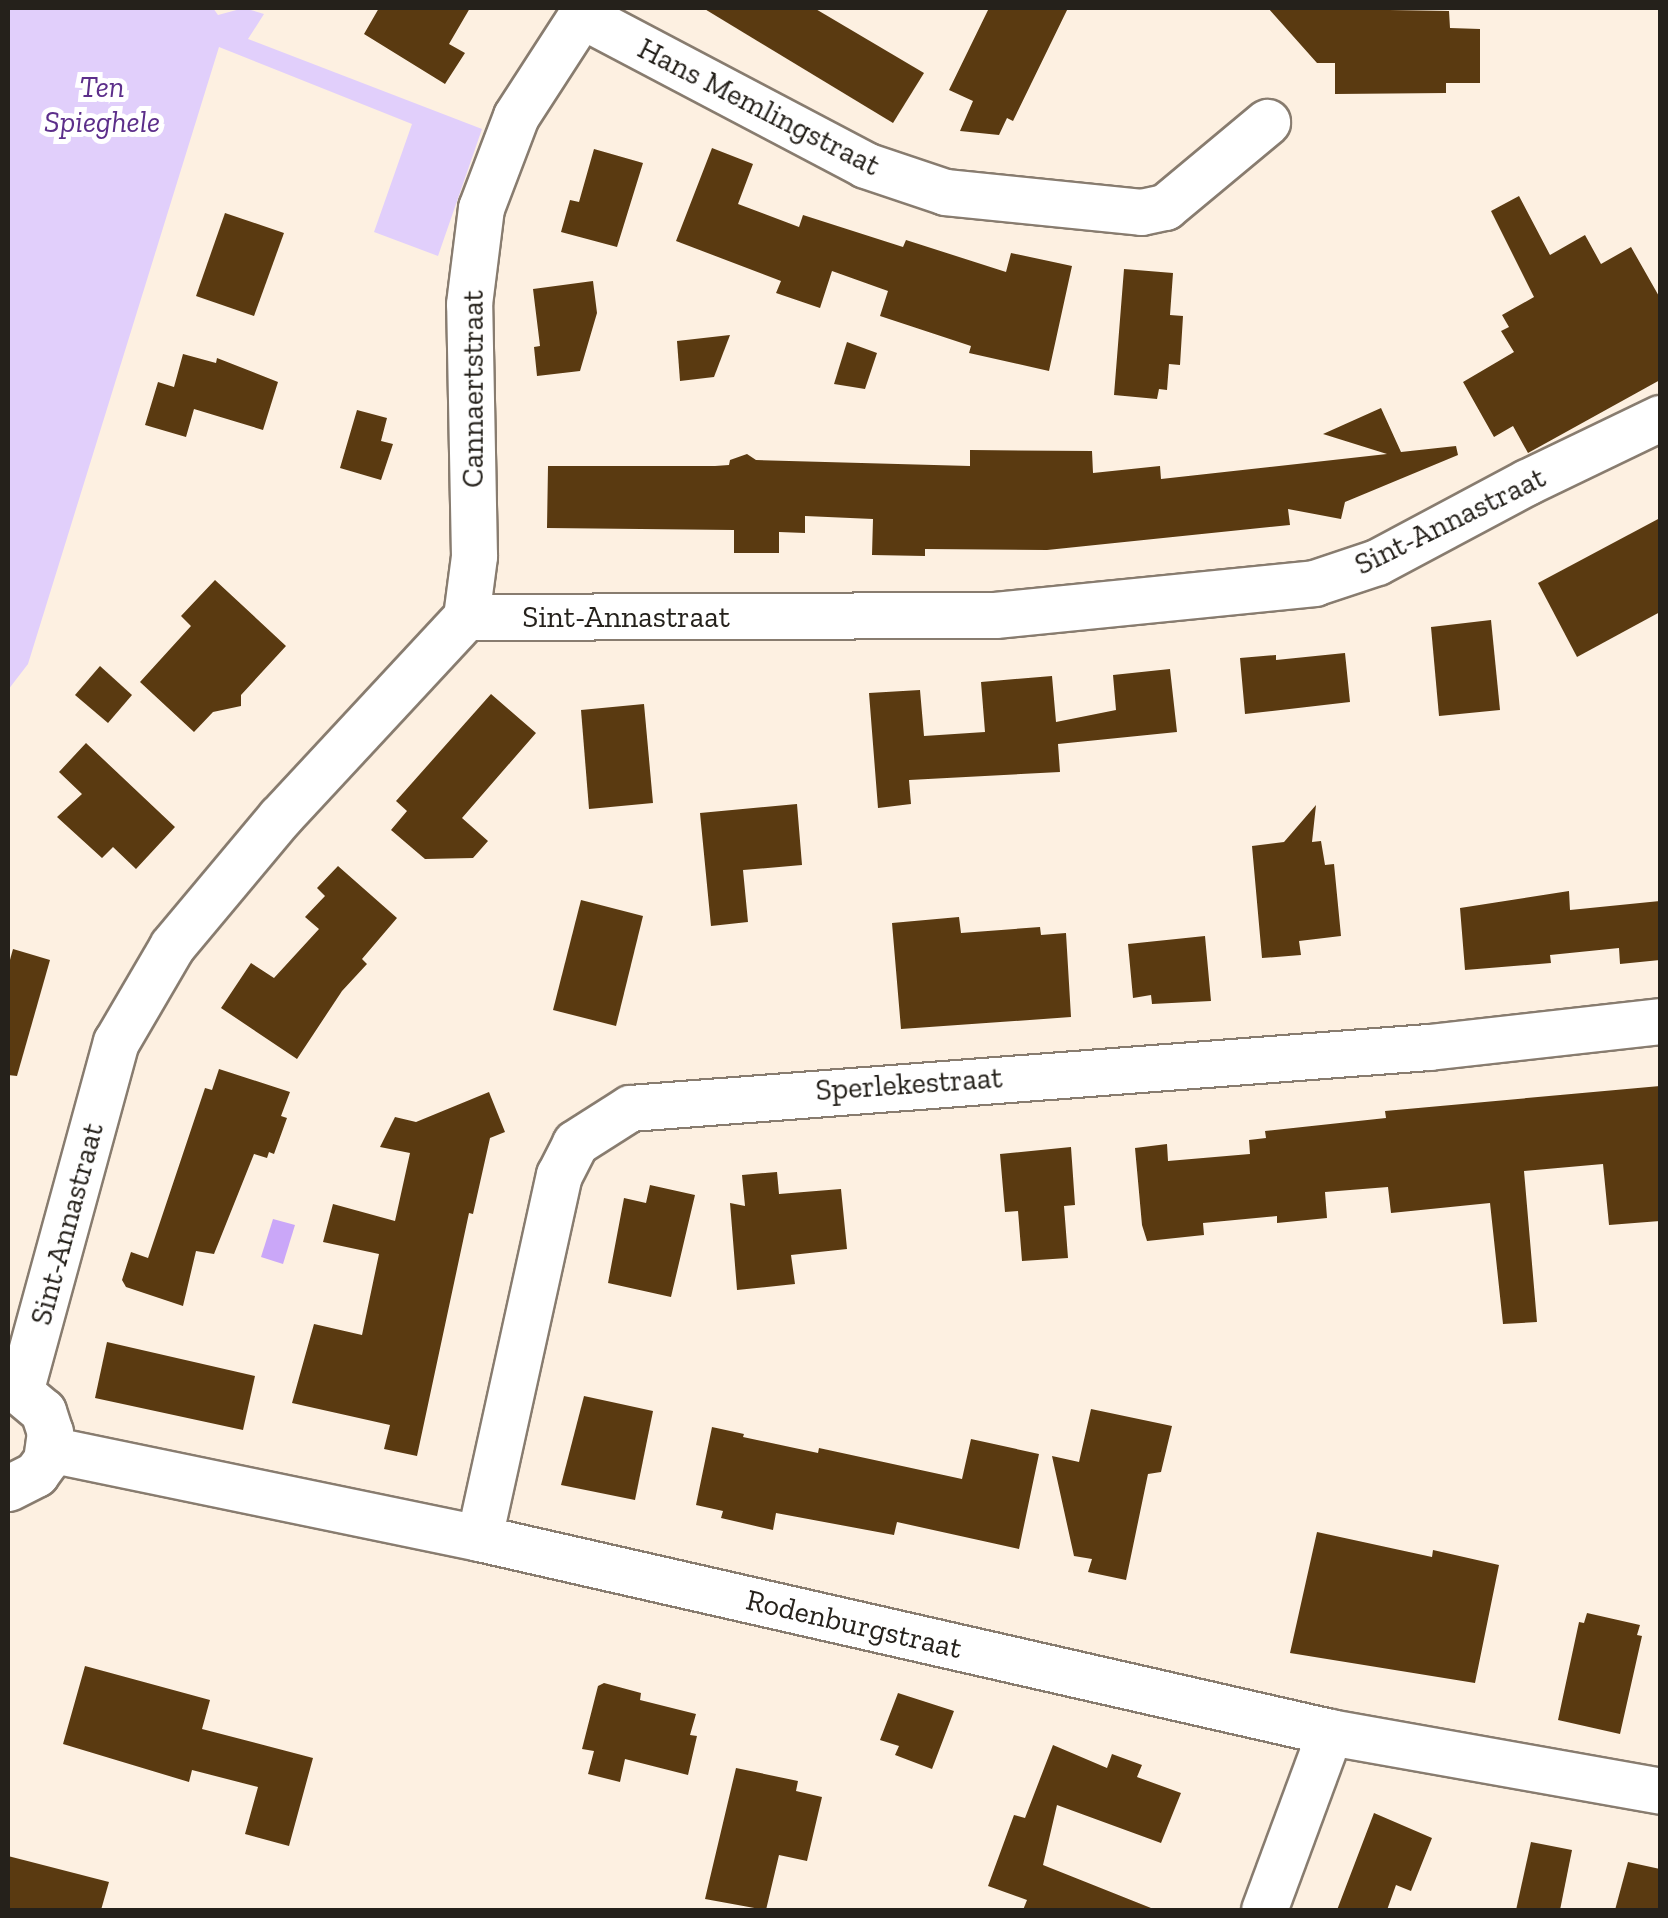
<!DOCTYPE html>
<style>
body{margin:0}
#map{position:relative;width:1668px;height:1918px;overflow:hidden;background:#fdf0e1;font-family:"Zilla Slab",serif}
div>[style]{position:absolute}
.green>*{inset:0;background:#e1cffb}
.water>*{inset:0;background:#caa7f8}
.building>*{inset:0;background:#5a3a11}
.roads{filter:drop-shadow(2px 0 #887c6f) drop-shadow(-2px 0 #887c6f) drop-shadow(0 2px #887c6f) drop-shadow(0 -2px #887c6f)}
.minor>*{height:45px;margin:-22.5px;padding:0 22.5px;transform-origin:22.5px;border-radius:22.5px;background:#fff}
span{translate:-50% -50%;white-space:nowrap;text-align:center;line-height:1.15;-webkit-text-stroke:10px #fff;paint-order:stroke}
.park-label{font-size:30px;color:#5c2e8a;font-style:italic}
.street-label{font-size:30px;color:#25211b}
.frame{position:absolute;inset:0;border:10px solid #25211b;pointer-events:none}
</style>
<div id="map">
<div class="green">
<i style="clip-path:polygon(8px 8px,213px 8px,218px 15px,244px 8px,264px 14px,248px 39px,482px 129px,438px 256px,374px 232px,412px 124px,219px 47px,28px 664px,8px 690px)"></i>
</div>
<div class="water">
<i style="clip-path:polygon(273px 1219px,295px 1225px,283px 1264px,261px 1257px)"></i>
</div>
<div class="building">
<i style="clip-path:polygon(379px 8px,470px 8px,449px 44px,465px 53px,445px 84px,364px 34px)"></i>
<i style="clip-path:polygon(703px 8px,814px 8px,924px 73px,893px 123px)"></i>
<i style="clip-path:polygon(989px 8px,1068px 8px,1013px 121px,1007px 118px,999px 135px,960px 131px,973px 101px,949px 90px)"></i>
<i style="clip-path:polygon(1268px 8px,1449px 11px,1450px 28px,1480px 29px,1480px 83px,1446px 83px,1446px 93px,1335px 94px,1335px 63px,1317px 63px)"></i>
<i style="clip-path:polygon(712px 148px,753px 164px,738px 204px,799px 227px,803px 215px,903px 247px,906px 240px,1006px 272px,1011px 253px,1072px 266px,1049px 371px,969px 353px,971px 346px,880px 316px,888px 291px,832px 271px,820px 308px,776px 293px,781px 281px,676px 241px)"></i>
<i style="clip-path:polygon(594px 149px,643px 163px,617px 247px,561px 232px,570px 200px,579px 202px)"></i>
<i style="clip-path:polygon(1519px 196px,1550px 255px,1585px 235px,1601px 264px,1631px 247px,1660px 298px,1660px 380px,1528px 453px,1513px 426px,1494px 437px,1463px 382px,1514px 352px,1501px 331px,1509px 327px,1502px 315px,1534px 297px,1491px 211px)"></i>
<i style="clip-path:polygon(225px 213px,284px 233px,254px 316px,196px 296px)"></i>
<i style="clip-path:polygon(1124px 269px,1173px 273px,1170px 315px,1183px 316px,1180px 365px,1169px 364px,1167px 390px,1159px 389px,1157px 399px,1114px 395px)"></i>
<i style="clip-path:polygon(593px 281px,597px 313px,580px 371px,537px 376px,534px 347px,540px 346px,533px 289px)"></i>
<i style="clip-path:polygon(730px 335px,714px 377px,680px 381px,677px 341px)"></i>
<i style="clip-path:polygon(847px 342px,877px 353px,865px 389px,834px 384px)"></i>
<i style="clip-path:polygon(183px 354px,216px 363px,217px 358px,278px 382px,263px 430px,194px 409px,186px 437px,145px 425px,158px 382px,174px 387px)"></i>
<i style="clip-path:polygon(1381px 408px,1401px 452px,1456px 446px,1458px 455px,1345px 502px,1341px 519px,1288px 509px,1290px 525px,1047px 550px,925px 549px,925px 556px,872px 555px,873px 519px,805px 516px,805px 533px,779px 532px,779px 553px,734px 553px,734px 530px,547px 528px,548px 466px,715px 466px,729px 465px,730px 460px,747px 454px,756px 460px,970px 466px,970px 450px,1092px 451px,1093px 473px,1160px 466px,1161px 479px,1387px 454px,1323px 434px)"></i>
<i style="clip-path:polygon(357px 410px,387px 418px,381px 441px,393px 444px,381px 480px,340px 468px)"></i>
<i style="clip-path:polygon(1660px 518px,1660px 612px,1577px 657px,1538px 583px)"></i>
<i style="clip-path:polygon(215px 580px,286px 646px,241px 695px,241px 706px,213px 712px,194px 732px,140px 682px,191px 626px,181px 616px)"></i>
<i style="clip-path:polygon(1491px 620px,1500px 710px,1439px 716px,1431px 627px)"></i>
<i style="clip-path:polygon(1345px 653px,1350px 702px,1245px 714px,1240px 658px,1276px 655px,1276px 660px)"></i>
<i style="clip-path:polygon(100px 666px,132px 695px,108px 723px,75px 695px)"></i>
<i style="clip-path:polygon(1170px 669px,1177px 732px,1058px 744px,1060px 772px,909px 780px,911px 804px,878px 808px,869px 693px,920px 690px,924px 736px,985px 732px,981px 682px,1052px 676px,1056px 722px,1116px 710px,1113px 675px)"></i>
<i style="clip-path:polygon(491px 694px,536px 733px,462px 818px,488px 841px,473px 858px,425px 859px,391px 830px,407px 811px,396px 801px)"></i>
<i style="clip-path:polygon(644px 704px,653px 803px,589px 809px,581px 710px)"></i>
<i style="clip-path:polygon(86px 743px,175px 827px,136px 869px,113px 847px,102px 858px,57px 817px,82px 794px,59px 772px)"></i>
<i style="clip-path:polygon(797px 804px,802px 865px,743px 870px,748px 922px,711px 926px,700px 813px)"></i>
<i style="clip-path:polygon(1316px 805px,1312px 842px,1321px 841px,1325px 865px,1334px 864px,1341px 936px,1299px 941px,1301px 955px,1262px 958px,1252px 846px,1284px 842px)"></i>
<i style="clip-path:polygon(338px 866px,397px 918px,362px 959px,367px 964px,342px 991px,297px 1059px,221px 1008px,251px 963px,274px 978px,319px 929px,305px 917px,325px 896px,317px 888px)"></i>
<i style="clip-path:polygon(1569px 891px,1570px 910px,1660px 901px,1660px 960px,1620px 964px,1619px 948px,1550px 955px,1551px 963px,1465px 970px,1460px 908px)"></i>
<i style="clip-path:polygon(581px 900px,643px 916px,616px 1026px,553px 1010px)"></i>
<i style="clip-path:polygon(959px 917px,961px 933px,1040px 927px,1041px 935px,1066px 933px,1071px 1017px,901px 1029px,892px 923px)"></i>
<i style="clip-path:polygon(1205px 936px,1211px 1001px,1152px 1004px,1151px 995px,1133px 998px,1128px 944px)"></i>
<i style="clip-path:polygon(13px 949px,50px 960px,17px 1076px,8px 1075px,8px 967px)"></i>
<i style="clip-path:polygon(219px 1069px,290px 1092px,281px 1116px,287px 1118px,274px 1154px,269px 1152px,267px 1158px,254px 1154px,214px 1254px,196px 1251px,183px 1306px,126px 1287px,122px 1280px,131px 1252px,148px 1258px,205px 1088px,212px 1090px)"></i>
<i style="clip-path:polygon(1660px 1086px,1660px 1221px,1609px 1225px,1603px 1164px,1524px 1171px,1537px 1322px,1503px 1324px,1490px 1203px,1391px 1213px,1388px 1187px,1325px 1192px,1327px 1218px,1277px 1223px,1277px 1216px,1203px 1223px,1204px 1235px,1147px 1241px,1142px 1225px,1135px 1148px,1167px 1144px,1168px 1161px,1250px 1154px,1249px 1140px,1266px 1138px,1265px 1131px,1386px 1118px,1385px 1111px)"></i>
<i style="clip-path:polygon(489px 1092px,505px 1132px,490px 1138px,473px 1214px,469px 1213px,417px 1456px,384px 1449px,390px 1425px,292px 1403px,314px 1324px,362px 1335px,379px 1254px,323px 1242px,333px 1204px,395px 1221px,410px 1153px,380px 1147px,395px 1117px,416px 1122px)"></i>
<i style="clip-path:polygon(1071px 1147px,1075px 1205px,1064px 1206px,1068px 1258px,1022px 1261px,1018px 1211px,1005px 1212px,1000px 1154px)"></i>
<i style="clip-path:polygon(777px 1172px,779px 1194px,841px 1189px,847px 1249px,791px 1255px,795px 1284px,737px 1290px,730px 1203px,745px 1206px,742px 1175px)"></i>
<i style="clip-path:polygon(650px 1185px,695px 1195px,671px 1297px,608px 1283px,624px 1198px,646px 1203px)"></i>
<i style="clip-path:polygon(107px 1342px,255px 1376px,243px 1430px,95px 1398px)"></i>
<i style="clip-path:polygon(584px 1396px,653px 1411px,635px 1500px,561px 1485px)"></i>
<i style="clip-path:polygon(1091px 1409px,1172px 1426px,1161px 1472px,1148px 1474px,1126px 1580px,1088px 1572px,1092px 1559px,1074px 1556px,1052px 1456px,1079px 1462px)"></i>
<i style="clip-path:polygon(712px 1427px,744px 1434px,743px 1437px,818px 1453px,819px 1448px,962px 1479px,971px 1439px,1039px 1454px,1019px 1549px,897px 1522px,894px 1535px,776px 1513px,773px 1530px,721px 1518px,723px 1511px,696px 1505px)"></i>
<i style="clip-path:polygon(1317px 1532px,1432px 1557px,1433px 1550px,1499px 1565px,1475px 1683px,1290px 1653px)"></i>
<i style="clip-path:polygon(1587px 1613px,1640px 1625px,1637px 1635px,1642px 1636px,1620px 1734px,1558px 1720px,1579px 1622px,1584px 1623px)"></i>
<i style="clip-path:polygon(85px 1666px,210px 1700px,202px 1729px,313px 1758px,289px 1846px,245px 1834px,258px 1787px,192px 1770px,189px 1782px,63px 1744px)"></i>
<i style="clip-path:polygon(604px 1683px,641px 1693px,640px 1700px,696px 1714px,690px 1735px,697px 1736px,688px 1775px,625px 1759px,620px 1782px,588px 1774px,594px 1751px,582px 1749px,598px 1686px)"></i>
<i style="clip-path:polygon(898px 1693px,954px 1711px,932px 1769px,895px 1755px,899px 1746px,880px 1740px)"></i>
<i style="clip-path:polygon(1053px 1745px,1107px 1768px,1112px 1754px,1142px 1765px,1137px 1777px,1181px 1793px,1161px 1843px,1057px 1805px,1043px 1865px,1156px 1910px,1023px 1910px,1027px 1900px,988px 1886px,1014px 1815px,1025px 1818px)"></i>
<i style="clip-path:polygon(736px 1768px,798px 1781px,796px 1791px,822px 1797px,807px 1861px,779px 1855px,766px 1910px,705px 1899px)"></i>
<i style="clip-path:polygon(1374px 1813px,1432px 1838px,1411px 1891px,1396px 1885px,1387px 1910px,1337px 1910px)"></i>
<i style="clip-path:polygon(1531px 1842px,1572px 1850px,1560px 1910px,1516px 1910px)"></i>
<i style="clip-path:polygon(8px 1856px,109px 1882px,101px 1910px,8px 1910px)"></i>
<i style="clip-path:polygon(1628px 1862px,1660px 1869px,1660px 1910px,1615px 1910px)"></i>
</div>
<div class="roads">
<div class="minor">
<i style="left:581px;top:15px;width:321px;rotate:27.8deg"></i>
<i style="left:865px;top:165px;width:84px;rotate:18.6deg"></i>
<i style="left:945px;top:192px;width:197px;rotate:5.8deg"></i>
<i style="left:1141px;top:212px;width:25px;rotate:-12deg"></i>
<i style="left:1165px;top:207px;width:133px;rotate:-39.8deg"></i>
<i style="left:466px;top:617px;width:62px;rotate:-82.5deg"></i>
<i style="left:474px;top:556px;width:252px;rotate:-91.1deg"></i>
<i style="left:469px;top:304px;width:97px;rotate:-82.9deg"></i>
<i style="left:481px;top:208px;width:98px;rotate:-69.2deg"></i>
<i style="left:516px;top:116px;width:129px;rotate:-57.1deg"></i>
<i style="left:8px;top:1388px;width:13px;rotate:18deg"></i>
<i style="left:20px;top:1392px;width:30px;rotate:40deg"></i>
<i style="left:43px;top:1411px;width:22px;rotate:72deg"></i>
<i style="left:50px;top:1432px;width:28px;rotate:98deg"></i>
<i style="left:46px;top:1460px;width:17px;rotate:126deg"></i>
<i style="left:36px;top:1474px;width:31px;rotate:153deg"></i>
<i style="left:20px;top:1392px;width:363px;rotate:-74.7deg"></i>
<i style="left:116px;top:1042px;width:111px;rotate:-59.7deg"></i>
<i style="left:172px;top:946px;width:168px;rotate:-50.1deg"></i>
<i style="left:280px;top:817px;width:273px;rotate:-47.1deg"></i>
<i style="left:466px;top:617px;width:529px;rotate:-0.22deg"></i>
<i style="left:995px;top:615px;width:321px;rotate:-5.7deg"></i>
<i style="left:1314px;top:583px;width:66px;rotate:-18.4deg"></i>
<i style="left:1377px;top:562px;width:170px;rotate:-28.1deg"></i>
<i style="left:1527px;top:482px;width:148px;rotate:-25.7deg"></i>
<i style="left:49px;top:1449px;width:439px;rotate:11.7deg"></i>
<i style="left:479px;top:1538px;width:873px;rotate:12.84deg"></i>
<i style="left:1330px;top:1732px;width:335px;rotate:10.1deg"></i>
<i style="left:479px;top:1538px;width:372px;rotate:-77.6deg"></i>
<i style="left:559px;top:1175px;width:36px;rotate:-63deg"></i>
<i style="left:575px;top:1143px;width:65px;rotate:-32.5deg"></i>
<i style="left:630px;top:1108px;width:801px;rotate:-4.37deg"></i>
<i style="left:1429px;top:1047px;width:232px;rotate:-6.4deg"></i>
<i style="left:1264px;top:1910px;width:190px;rotate:-69.7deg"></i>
</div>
</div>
<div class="park-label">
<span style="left:102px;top:104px">Ten<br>Spieghele</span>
</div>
<div class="street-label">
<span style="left:759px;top:107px;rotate:27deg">Hans Memlingstraat</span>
<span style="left:473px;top:389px;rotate:-90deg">Cannaertstraat</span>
<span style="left:1450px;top:521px;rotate:-26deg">Sint-Annastraat</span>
<span style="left:626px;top:617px">Sint-Annastraat</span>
<span style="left:909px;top:1084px;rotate:-4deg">Sperlekestraat</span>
<span style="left:67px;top:1224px;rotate:-75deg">Sint-Annastraat</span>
<span style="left:854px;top:1624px;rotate:13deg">Rodenburgstraat</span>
</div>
<div class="frame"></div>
</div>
